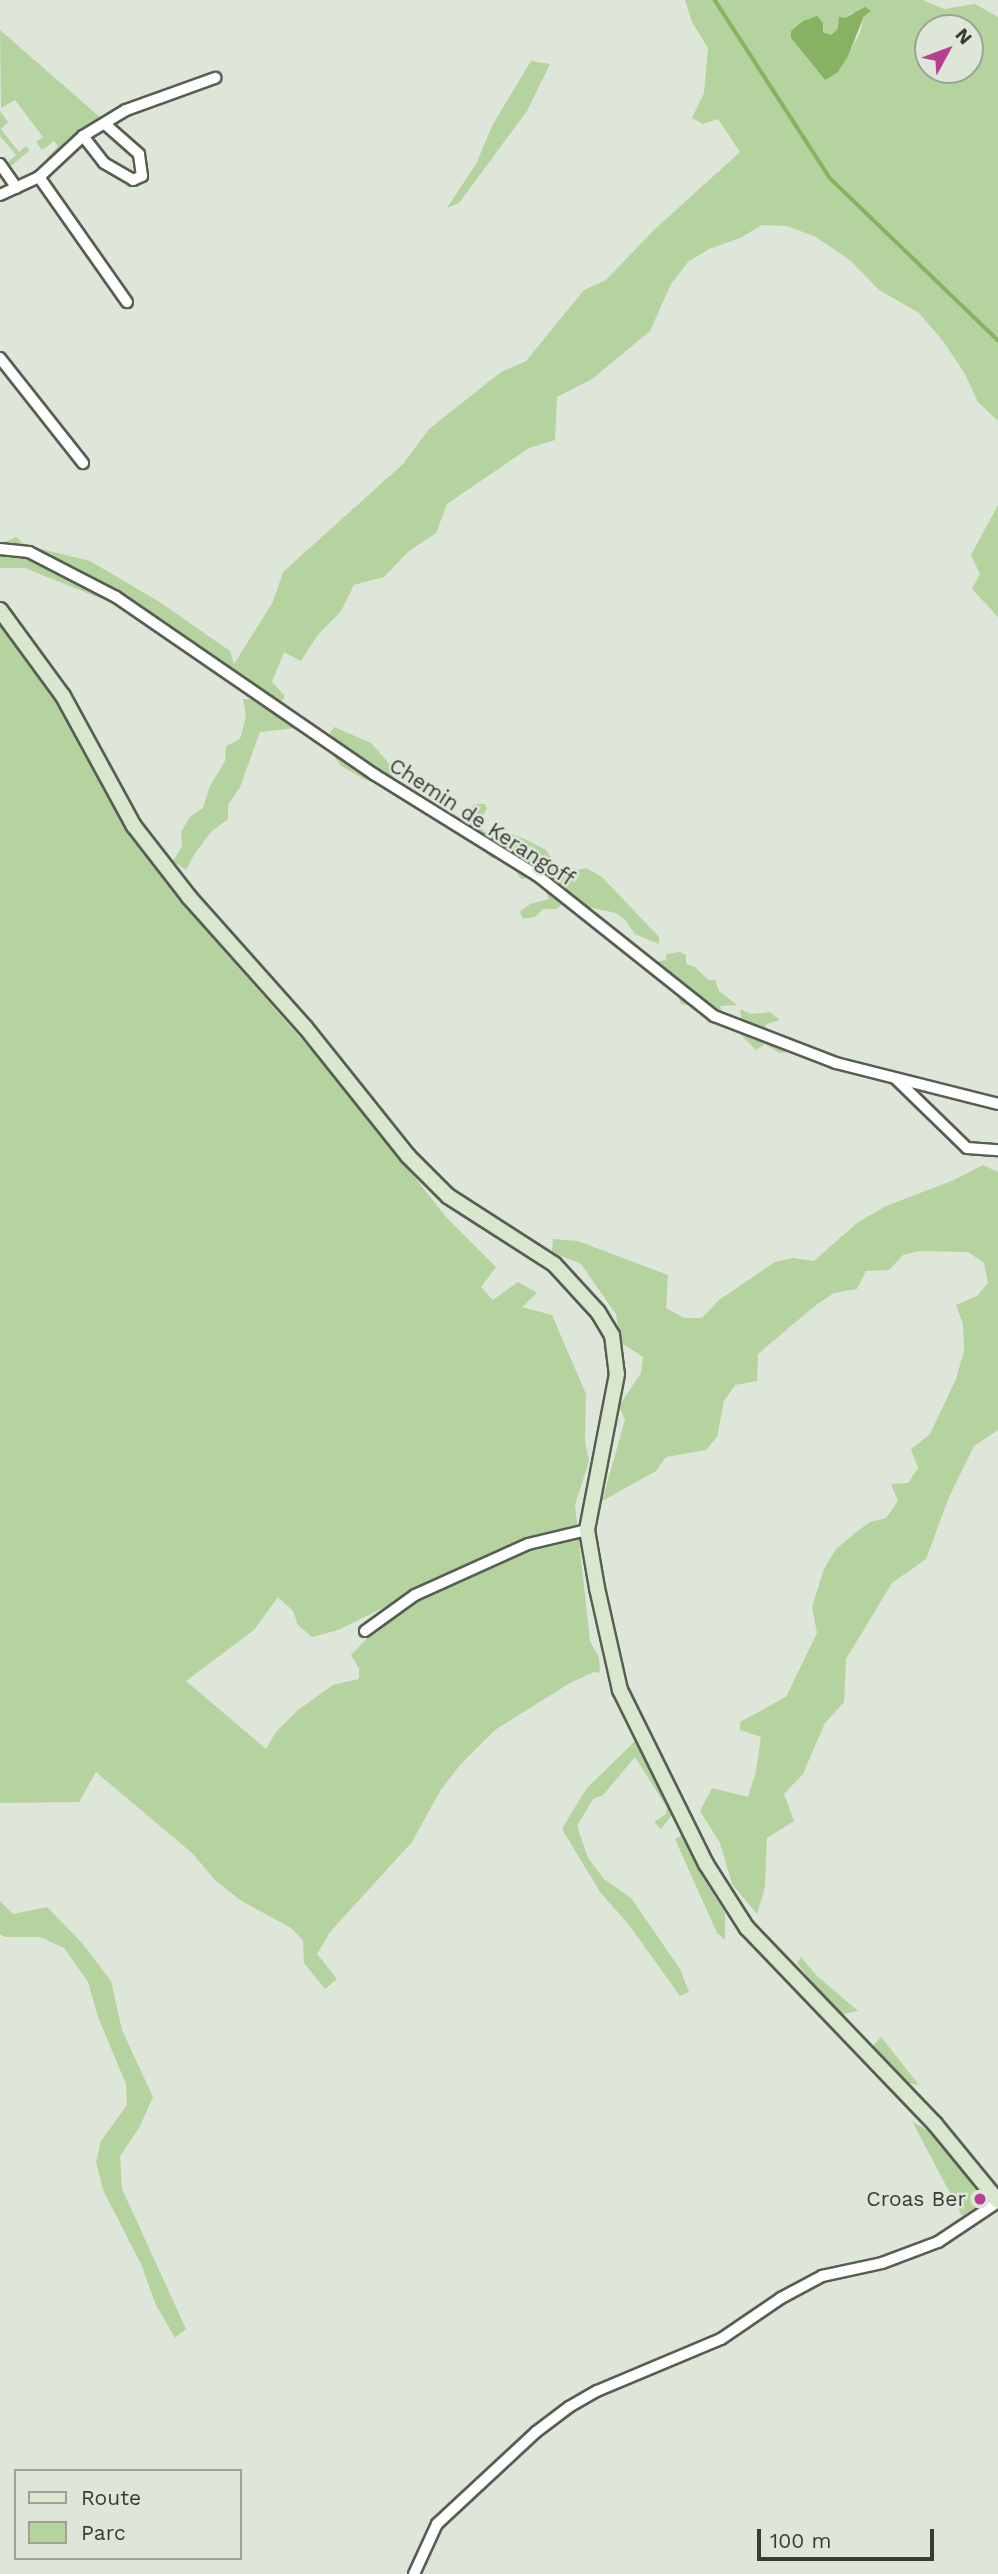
<!DOCTYPE html>
<style>
body{margin:0}
#map{position:relative;width:998px;height:2574px;overflow:hidden;background:#dee6d9;font-family:"Work Sans",sans-serif}
div>[style]{position:absolute}
.green>*{inset:0;background:#b5d39e}
.water>*{inset:0;background:#86b262}
.stream>*{height:3.5px;margin:-1.75px;padding:0 1.75px;transform-origin:1.75px;border-radius:1.75px;background:#86b262}
.roads{filter:drop-shadow(2px 0 #575e53) drop-shadow(-2px 0 #575e53) drop-shadow(0 2px #575e53) drop-shadow(0 -2px #575e53)}
.street>*{height:10px;margin:-5px;padding:0 5px;transform-origin:5px;border-radius:5px;background:#fff}
.secondary>*{height:14px;margin:-7px;padding:0 7px;transform-origin:7px;border-radius:7px;background:#d9e7ce}
.dots>*{width:19px;height:19px;translate:-50% -50%;box-sizing:border-box;border:4px solid #dee6d9;border-radius:50%}
span{translate:-50% -50%;white-space:nowrap;text-align:center;line-height:1.15;-webkit-text-stroke:5px #dee6d9;paint-order:stroke}
.street-label{font-size:21px;color:#393b37}
.poi-label{font-size:21px;color:#393b37}
.right{translate:-100% -50%;text-align:right}
.legend{position:absolute;left:14px;top:2469px;width:228px;height:91px;box-sizing:border-box;background:#dee6d9;border:2px solid #9ca298;margin:0;padding:9px 12px;list-style:none;font-size:21px;color:#393b37}
.legend li{display:flex;align-items:center;gap:14px;height:35px}
.legend b{width:35px;border:2px solid #9ca298}
.north{position:absolute;left:914px;top:14px;width:70px;height:70px;box-sizing:border-box;background:#dee6d9;border:2px solid #9ca298;border-radius:50%;rotate:49deg;font-size:19px;font-weight:700;line-height:28px;text-align:center;color:#393b37}
.north::after{content:'';display:block;margin:auto;width:24px;height:32px;background:#b83e92;clip-path:polygon(50% 0,100% 100%,50% 72%,0 100%)}
.scale{position:absolute;left:757px;top:2529px;width:177px;height:32px;box-sizing:border-box;border:4px solid #393b37;border-top:0;padding-left:9px;font-size:21px;line-height:24px;white-space:nowrap;color:#393b37;-webkit-text-stroke:5px #dee6d9;paint-order:stroke}
</style>
<div id="map">
<div class="green">
<i style="clip-path:polygon(evenodd,685px 0,923px 0,944px 9px,975px 4px,998px 17px,998px 421px,978px 402px,965px 374px,943px 341px,919px 313px,879px 290px,851px 261px,816px 237px,787px 226px,762px 225px,740px 238px,709px 249px,688px 262px,671px 284px,650px 331px,592px 379px,557px 397px,555px 440px,529px 448px,447px 504px,436px 533px,409px 551px,384px 577px,354px 585px,341px 611px,317px 636px,301px 661px,284px 652px,272px 682px,285px 696px,281px 703px,296px 728px,260px 732px,240px 787px,228px 805px,228px 819px,212px 831px,195px 853px,186px 870px,173px 861px,182px 847px,181px 832px,190px 817px,203px 808px,209px 788px,225px 761px,226px 746px,240px 739px,246px 716px,243px 699px,254px 699px,112px 603px,25px 568px,0 568px,0 544px,16px 537px,25px 545px,90px 561px,158px 601px,230px 651px,234px 664px,273px 602px,283px 572px,403px 464px,429px 429px,501px 372px,526px 361px,584px 290px,606px 280px,655px 229px,740px 152px,718px 119px,703px 124px,692px 118px,704px 93px,708px 48px,692px 22px,685px 0,851px 13px,864px 16px,860px 33px,840px 69px,825px 80px,791px 38px,791px 31px,803px 21px,831px 35px,851px 13px,685px 0,928px 28px,970px 28px,970px 70px,928px 70px,928px 28px)"></i>
<i style="clip-path:polygon(0 30px,101px 118px,49px 160px,47px 158px,58px 146px,54px 141px,42px 150px,36px 142px,43px 137px,15px 100px,1px 108px)"></i>
<i style="clip-path:polygon(531px 61px,550px 64px,527px 111px,459px 203px,447px 208px,476px 164px,493px 124px)"></i>
<i style="clip-path:polygon(0 111px,8px 122px,1px 129px,19px 152px,26px 146px,30px 150px,11px 166px,8px 162px,16px 155px,0 136px)"></i>
<i style="clip-path:polygon(998px 505px,998px 617px,972px 589px,980px 574px,971px 555px)"></i>
<i style="clip-path:polygon(evenodd,0 616px,59px 696px,115px 806px,154px 867px,222px 949px,346px 1090px,446px 1217px,496px 1267px,481px 1287px,493px 1300px,518px 1282px,537px 1293px,522px 1307px,552px 1315px,586px 1394px,585px 1441px,589px 1461px,575px 1505px,590px 1641px,599px 1658px,600px 1673px,594px 1672px,570px 1683px,495px 1730px,460px 1765px,440px 1791px,412px 1842px,330px 1932px,317px 1954px,337px 1979px,325px 1989px,304px 1963px,303px 1940px,291px 1928px,240px 1900px,215px 1880px,193px 1854px,96px 1772px,79px 1802px,0 1803px,0 616px,278px 1597px,293px 1611px,298px 1625px,312px 1637px,338px 1630px,389px 1605px,377px 1628px,351px 1655px,359px 1668px,359px 1679px,333px 1685px,298px 1710px,276px 1732px,266px 1749px,186px 1681px,254px 1630px,278px 1597px)"></i>
<i style="clip-path:polygon(334px 727px,371px 743px,392px 767px,393px 780px,410px 791px,427px 800px,440px 802px,446px 810px,462px 820px,474px 804px,485px 804px,487px 808px,479px 823px,483px 831px,498px 837px,509px 833px,525px 839px,546px 850px,556px 866px,568px 872px,586px 868px,602px 877px,659px 937px,659px 944px,635px 934px,626px 921px,616px 913px,564px 902px,557px 909px,543px 909px,535px 917px,523px 919px,520px 912px,530px 904px,549px 899px,545px 890px,528px 878px,521px 879px,514px 868px,499px 859px,491px 858px,477px 843px,465px 840px,442px 822px,421px 813px,419px 806px,394px 795px,386px 786px,366px 780px,341px 766px,328px 748px,335px 741px,330px 733px)"></i>
<i style="clip-path:polygon(680px 952px,686px 955px,686px 964px,695px 967px,708px 980px,715px 980px,719px 991px,737px 1005px,720px 1006px,722px 1013px,729px 1019px,742px 1020px,740px 1009px,751px 1014px,770px 1012px,780px 1020px,766px 1024px,765px 1030px,786px 1039px,787px 1052px,779px 1053px,765px 1044px,756px 1050px,735px 1029px,713px 1021px,692px 1006px,681px 1004px,674px 987px,653px 962px,666px 960px,666px 954px)"></i>
<i style="clip-path:polygon(983px 1165px,998px 1172px,998px 1430px,974px 1446px,949px 1497px,926px 1559px,892px 1583px,846px 1659px,844px 1702px,825px 1723px,803px 1774px,784px 1794px,794px 1821px,767px 1838px,765px 1887px,757px 1914px,732px 1884px,720px 1843px,700px 1811px,712px 1788px,748px 1797px,756px 1771px,761px 1737px,740px 1730px,740px 1722px,786px 1697px,817px 1633px,812px 1607px,824px 1569px,836px 1549px,855px 1533px,870px 1522px,886px 1518px,898px 1501px,891px 1484px,908px 1483px,918px 1468px,911px 1449px,930px 1434px,956px 1379px,964px 1351px,963px 1324px,956px 1305px,977px 1296px,988px 1283px,984px 1263px,968px 1252px,919px 1251px,903px 1255px,889px 1270px,866px 1271px,857px 1289px,834px 1293px,816px 1305px,758px 1354px,757px 1381px,735px 1385px,724px 1401px,717px 1437px,706px 1450px,666px 1457px,656px 1471px,602px 1501px,625px 1420px,619px 1406px,641px 1373px,643px 1357px,620px 1342px,616px 1314px,581px 1264px,552px 1252px,553px 1239px,578px 1241px,668px 1275px,666px 1308px,684px 1318px,702px 1318px,719px 1300px,775px 1262px,793px 1258px,814px 1261px,857px 1223px,886px 1206px,954px 1180px)"></i>
<i style="clip-path:polygon(635px 1741px,642px 1742px,642px 1753px,651px 1760px,656px 1770px,654px 1777px,666px 1790px,675px 1811px,661px 1829px,654px 1822px,666px 1814px,667px 1808px,635px 1757px,603px 1795px,593px 1799px,577px 1826px,588px 1858px,604px 1879px,631px 1898px,680px 1969px,689px 1992px,680px 1996px,629px 1925px,600px 1892px,562px 1829px,586px 1789px)"></i>
<i style="clip-path:polygon(685px 1833px,703px 1867px,702px 1876px,725px 1913px,725px 1940px,717px 1933px,675px 1839px)"></i>
<i style="clip-path:polygon(0 1901px,13px 1914px,47px 1907px,82px 1943px,111px 1981px,122px 2030px,153px 2097px,139px 2128px,120px 2156px,122px 2189px,186px 2329px,175px 2338px,156px 2305px,141px 2264px,103px 2190px,96px 2162px,101px 2141px,127px 2105px,126px 2084px,98px 2017px,88px 1982px,64px 1948px,40px 1937px,5px 1937px,0 1934px)"></i>
<i style="clip-path:polygon(801px 1957px,817px 1976px,858px 2011px,838px 2015px,797px 1963px)"></i>
<i style="clip-path:polygon(881px 2037px,889px 2047px,919px 2085px,904px 2082px,894px 2067px,872px 2047px)"></i>
<i style="clip-path:polygon(912px 2121px,928px 2131px,958px 2164px,984px 2197px,984px 2203px,962px 2216px)"></i>
</div>
<div class="water">
<i style="clip-path:polygon(865px 7px,871px 11px,864px 16px,848px 56px,838px 72px,825px 80px,791px 38px,791px 31px,803px 21px,817px 16px,823px 23px,823px 32px,831px 35px,838px 28px,839px 17px,845px 18px)"></i>
</div>
<div class="stream">
<i style="left:715px;top:0;width:212px;rotate:57.1deg"></i>
<i style="left:830px;top:178px;width:233px;rotate:44deg"></i>
</div>
<div class="roads">
<div class="street">
<i style="left:83px;top:136px;width:34px;rotate:52deg"></i>
<i style="left:104px;top:163px;width:34px;rotate:30deg"></i>
<i style="left:133px;top:180px;width:10px;rotate:-24deg"></i>
<i style="left:142px;top:176px;width:22px;rotate:-98deg"></i>
<i style="left:139px;top:154px;width:45px;rotate:-138.6deg"></i>
<i style="left:0;top:164px;width:29px;rotate:55deg"></i>
<i style="left:39px;top:177px;width:153px;rotate:54.9deg"></i>
<i style="left:0;top:195px;width:43px;rotate:-24.8deg"></i>
<i style="left:39px;top:177px;width:60px;rotate:-43deg"></i>
<i style="left:83px;top:136px;width:50px;rotate:-31.2deg"></i>
<i style="left:126px;top:110px;width:95px;rotate:-19.8deg"></i>
<i style="left:0;top:358px;width:134px;rotate:51.7deg"></i>
<i style="left:0;top:549px;width:29px;rotate:6deg"></i>
<i style="left:29px;top:552px;width:98px;rotate:27.3deg"></i>
<i style="left:116px;top:597px;width:314px;rotate:34.5deg"></i>
<i style="left:375px;top:775px;width:192px;rotate:31.8deg"></i>
<i style="left:538px;top:876px;width:225px;rotate:38.5deg"></i>
<i style="left:714px;top:1016px;width:131px;rotate:21.1deg"></i>
<i style="left:836px;top:1063px;width:167px;rotate:14.2deg"></i>
<i style="left:896px;top:1079px;width:99px;rotate:44.2deg"></i>
<i style="left:967px;top:1148px;width:31px;rotate:4deg"></i>
<i style="left:365px;top:1631px;width:62px;rotate:-35.8deg"></i>
<i style="left:415px;top:1595px;width:124px;rotate:-24.3deg"></i>
<i style="left:528px;top:1544px;width:61px;rotate:-13.3deg"></i>
<i style="left:414px;top:2574px;width:55px;rotate:-65.3deg"></i>
<i style="left:437px;top:2524px;width:135px;rotate:-42.9deg"></i>
<i style="left:536px;top:2432px;width:41px;rotate:-37.1deg"></i>
<i style="left:569px;top:2407px;width:32px;rotate:-30deg"></i>
<i style="left:597px;top:2391px;width:134px;rotate:-22.8deg"></i>
<i style="left:721px;top:2339px;width:73px;rotate:-34.3deg"></i>
<i style="left:781px;top:2298px;width:47px;rotate:-28.2deg"></i>
<i style="left:822px;top:2276px;width:61px;rotate:-12.2deg"></i>
<i style="left:882px;top:2263px;width:60px;rotate:-20.6deg"></i>
<i style="left:938px;top:2242px;width:72px;rotate:-33.7deg"></i>
</div>
<div class="secondary">
<i style="left:0;top:610px;width:107px;rotate:53.8deg"></i>
<i style="left:63px;top:696px;width:148px;rotate:61.4deg"></i>
<i style="left:134px;top:826px;width:90px;rotate:52.2deg"></i>
<i style="left:189px;top:897px;width:174px;rotate:48.3deg"></i>
<i style="left:305px;top:1027px;width:165px;rotate:51.4deg"></i>
<i style="left:408px;top:1156px;width:57px;rotate:45deg"></i>
<i style="left:448px;top:1196px;width:126px;rotate:32.7deg"></i>
<i style="left:554px;top:1264px;width:65px;rotate:47.5deg"></i>
<i style="left:598px;top:1312px;width:27px;rotate:59deg"></i>
<i style="left:612px;top:1335px;width:39px;rotate:83deg"></i>
<i style="left:617px;top:1374px;width:159px;rotate:100.9deg"></i>
<i style="left:587px;top:1530px;width:59px;rotate:80.2deg"></i>
<i style="left:597px;top:1588px;width:105px;rotate:77.3deg"></i>
<i style="left:620px;top:1690px;width:194px;rotate:63.7deg"></i>
<i style="left:706px;top:1864px;width:76px;rotate:57.4deg"></i>
<i style="left:747px;top:1928px;width:272px;rotate:46.2deg"></i>
<i style="left:935px;top:2124px;width:99px;rotate:50.7deg"></i>
</div>
</div>
<div class="dots">
<i style="left:980px;top:2199px;background:#b83e92"></i>
</div>
<div class="street-label">
<span style="left:482px;top:822px;rotate:33deg">Chemin de Kerangoff</span>
</div>
<div class="poi-label">
<span class="right" style="left:966px;top:2199px">Croas Ber</span>
</div>
<ul class="legend">
<li><b style="height:9px;background:#d9e7ce"></b>Route</li>
<li><b style="height:19px;background:#b5d39e"></b>Parc</li>
</ul>
<div class="north">N</div>
<div class="scale">100 m</div>
</div>
